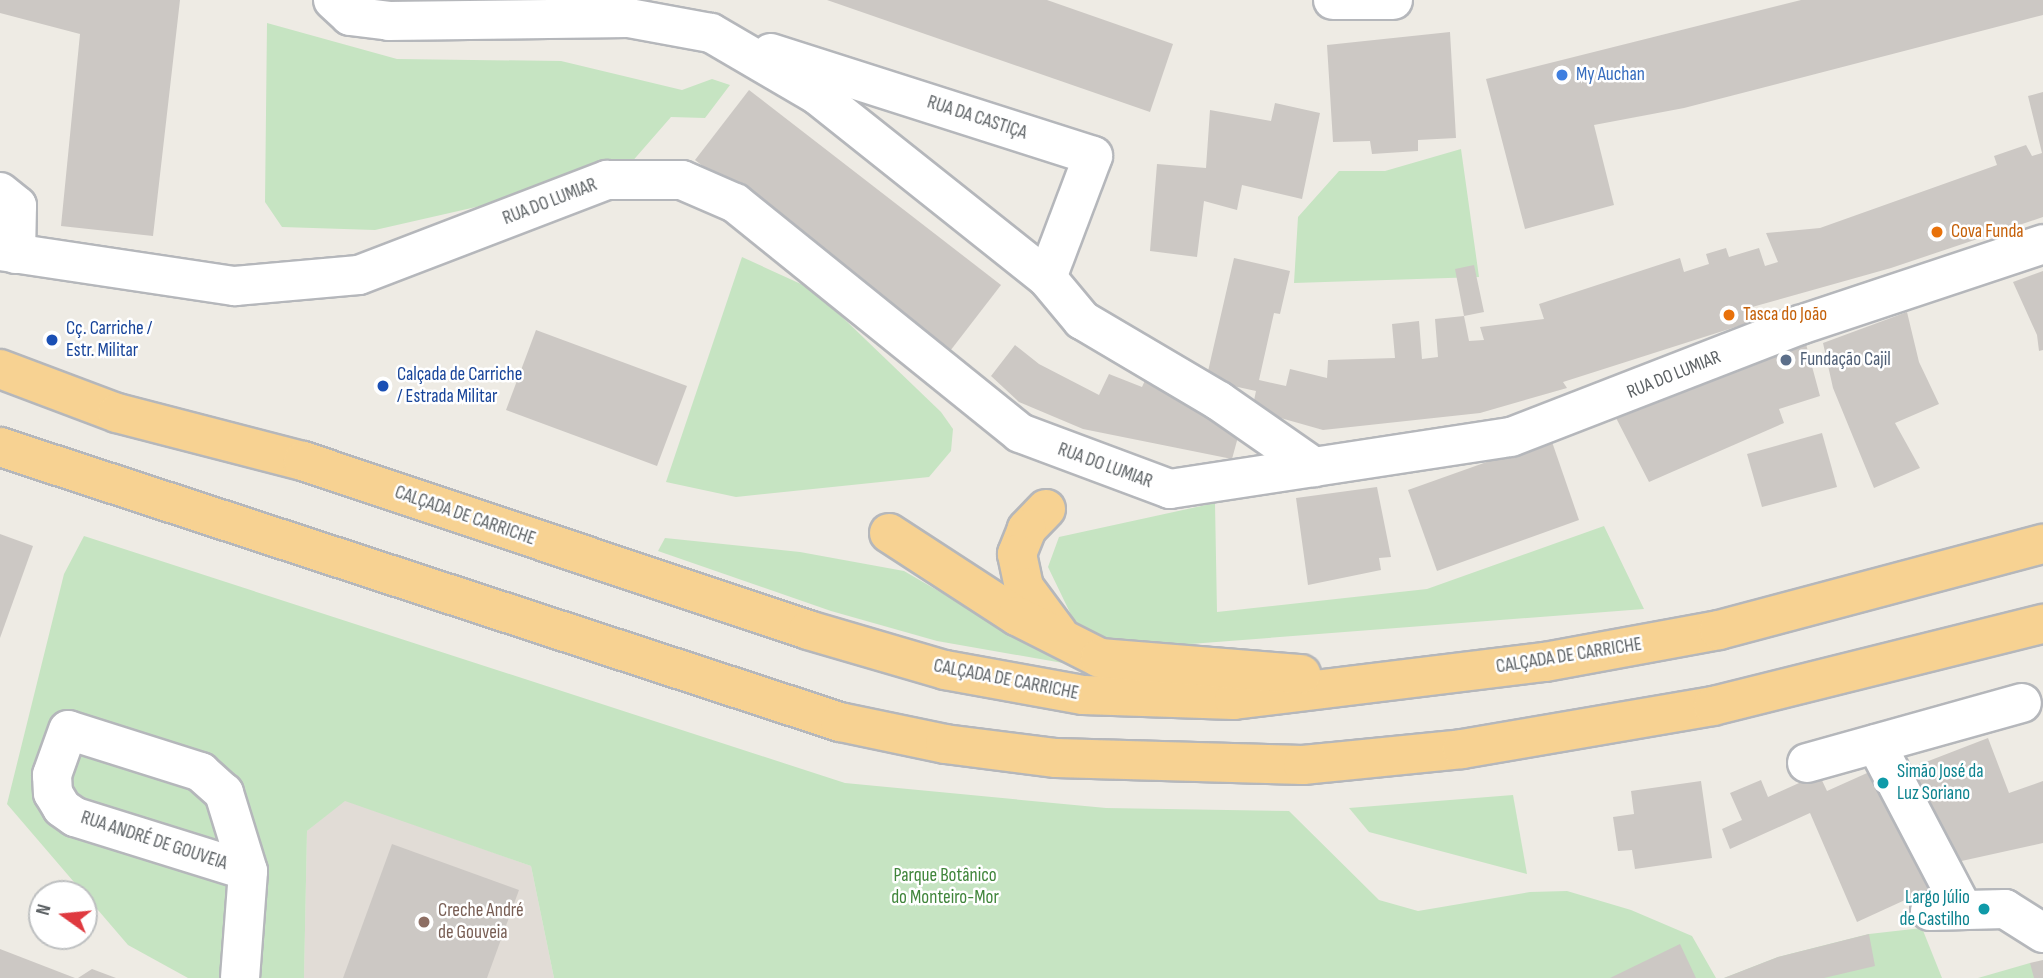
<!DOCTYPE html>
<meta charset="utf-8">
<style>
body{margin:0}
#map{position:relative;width:2043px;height:978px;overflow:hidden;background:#eeebe4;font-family:"Sofia Sans Condensed",sans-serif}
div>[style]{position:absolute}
.education>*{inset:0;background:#e1dcd6}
.green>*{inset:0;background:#c6e4c2}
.building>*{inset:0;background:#ccc8c4}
.roads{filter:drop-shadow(2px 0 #b5b7bb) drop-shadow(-2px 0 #b5b7bb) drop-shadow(0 2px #b5b7bb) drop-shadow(0 -2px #b5b7bb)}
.street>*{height:38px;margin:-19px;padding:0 19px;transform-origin:19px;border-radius:19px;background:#fff}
.highway>*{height:38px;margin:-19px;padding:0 19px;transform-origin:19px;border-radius:19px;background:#f7d292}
.dots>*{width:19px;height:19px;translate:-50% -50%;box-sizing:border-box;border:4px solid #fff;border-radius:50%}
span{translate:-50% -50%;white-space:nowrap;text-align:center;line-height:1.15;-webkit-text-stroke:5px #fff;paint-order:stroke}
.shop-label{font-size:19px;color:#366cbe}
.left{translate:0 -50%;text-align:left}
.street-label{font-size:19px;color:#5c6164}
.food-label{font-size:19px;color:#c56008}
.transit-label{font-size:19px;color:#164399}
.service-label{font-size:19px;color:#4e5e75}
.culture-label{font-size:19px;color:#0d838f}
.right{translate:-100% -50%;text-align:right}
.park-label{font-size:19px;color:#40853b}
.education-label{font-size:19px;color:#785e54}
.north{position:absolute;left:28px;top:880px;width:70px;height:70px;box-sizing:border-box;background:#fff;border:2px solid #bec0c1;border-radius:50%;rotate:285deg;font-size:19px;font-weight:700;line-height:28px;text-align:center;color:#5c6164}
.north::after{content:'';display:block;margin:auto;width:24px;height:32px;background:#df393f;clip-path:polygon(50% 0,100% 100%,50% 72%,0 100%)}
</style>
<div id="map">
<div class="education">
<i style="clip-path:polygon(345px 800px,531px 866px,554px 978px,304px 978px,307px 831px)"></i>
</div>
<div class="green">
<i style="clip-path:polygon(267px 23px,397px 59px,561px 61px,682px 90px,712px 79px,730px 85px,705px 118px,671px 117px,630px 164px,542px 192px,375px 230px,282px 227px,265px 202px)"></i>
<i style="clip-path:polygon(1461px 149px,1479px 277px,1294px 283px,1298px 217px,1339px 171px,1385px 171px)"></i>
<i style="clip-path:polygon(742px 257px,814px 290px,941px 412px,953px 429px,951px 451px,929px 477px,736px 497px,666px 482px)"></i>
<i style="clip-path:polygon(1215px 503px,1217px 612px,1427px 589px,1604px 526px,1644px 609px,1151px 647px,1098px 644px,1075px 623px,1048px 567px,1059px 537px)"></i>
<i style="clip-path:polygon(84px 536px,845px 783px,1106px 808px,1289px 811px,1379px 900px,1418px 911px,1530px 892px,1567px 891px,1631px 910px,1692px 936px,1716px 978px,554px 978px,531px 866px,345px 801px,307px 831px,304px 978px,188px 978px,128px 945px,7px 804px,64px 574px)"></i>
<i style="clip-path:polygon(665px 538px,800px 552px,904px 571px,1063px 663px,937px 641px,831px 611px,658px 551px)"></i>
<i style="clip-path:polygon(1513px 795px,1527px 874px,1369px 832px,1349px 808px)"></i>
<i style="clip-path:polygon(1922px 928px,1942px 978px,1724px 978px,1778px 957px,1869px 934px)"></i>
<i style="clip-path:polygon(2030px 963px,2043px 978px,1978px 978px)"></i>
</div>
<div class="building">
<i style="clip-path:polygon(0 0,180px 0,153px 236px,61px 226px,80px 34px,0 13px)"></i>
<i style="clip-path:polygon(827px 0,1047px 0,1173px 44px,1150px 112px)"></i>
<i style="clip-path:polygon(1801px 0,2043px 0,2043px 15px,1684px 108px,1594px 125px,1614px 205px,1525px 229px,1486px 79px)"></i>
<i style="clip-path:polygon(1450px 32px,1456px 138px,1418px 140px,1418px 151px,1372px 154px,1370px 141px,1333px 142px,1327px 45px)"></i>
<i style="clip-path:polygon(749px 90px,1001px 285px,947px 355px,695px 160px)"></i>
<i style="clip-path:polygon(2043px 92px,2043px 217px,1891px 268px,1745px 309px,1748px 323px,1563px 382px,1567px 388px,1480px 413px,1323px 430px,1252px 410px,1256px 391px,1206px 380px,1234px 258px,1290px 271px,1280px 314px,1274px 313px,1259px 380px,1286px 386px,1290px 369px,1327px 378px,1328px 360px,1395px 358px,1392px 324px,1419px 321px,1422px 359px,1438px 357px,1435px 319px,1464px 316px,1455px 269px,1474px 265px,1484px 312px,1464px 316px,1469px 341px,1484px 340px,1480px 327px,1544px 319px,1539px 304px,1680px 258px,1684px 272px,1709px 264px,1706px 254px,1726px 248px,1729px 257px,1759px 248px,1765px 266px,1778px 262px,1766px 233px,1820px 228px,1997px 165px,1994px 156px,2026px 145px,2032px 156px,2042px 153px,2028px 96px)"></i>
<i style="clip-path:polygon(1275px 103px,1320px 113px,1302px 199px,1242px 185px,1237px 210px,1204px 201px,1197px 257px,1150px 251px,1157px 164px,1206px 168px,1210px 110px,1271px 121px)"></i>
<i style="clip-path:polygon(2043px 271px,2043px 350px,2039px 351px,2037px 335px,2013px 282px)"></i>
<i style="clip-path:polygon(1907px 312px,1919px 362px,1939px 404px,1895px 423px,1920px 468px,1874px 488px,1833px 388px,1823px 343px)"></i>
<i style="clip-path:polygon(536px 330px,687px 386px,657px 466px,506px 410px)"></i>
<i style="clip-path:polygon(1806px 344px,1820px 396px,1779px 409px,1784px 423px,1649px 482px,1614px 414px)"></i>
<i style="clip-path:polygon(1015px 345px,1039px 364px,1099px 395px,1109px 374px,1142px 387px,1147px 376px,1238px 437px,1232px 459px,1083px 429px,1019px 402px,991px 376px)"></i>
<i style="clip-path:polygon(1822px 433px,1837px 487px,1762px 507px,1747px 454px)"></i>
<i style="clip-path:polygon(1551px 439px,1579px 520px,1437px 571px,1408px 490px)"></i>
<i style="clip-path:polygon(1377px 487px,1391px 557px,1379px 558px,1381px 570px,1308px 585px,1296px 498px)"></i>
<i style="clip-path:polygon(0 534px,33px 546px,0 638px)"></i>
<i style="clip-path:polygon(1988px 738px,2009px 793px,2043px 781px,2043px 843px,1957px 862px,1900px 772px)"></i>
<i style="clip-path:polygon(1876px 769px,1929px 889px,1857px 922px,1810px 813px,1730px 849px,1722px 829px,1742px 820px,1730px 793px,1761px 780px,1768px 797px,1819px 774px,1827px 791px)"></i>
<i style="clip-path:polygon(1701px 781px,1712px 858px,1635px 869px,1632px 850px,1618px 851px,1613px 817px,1634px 814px,1631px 791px)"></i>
<i style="clip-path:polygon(392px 844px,519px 890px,487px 978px,343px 978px)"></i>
<i style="clip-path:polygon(1869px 934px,1875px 966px,1824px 978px,1724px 978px,1778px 957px)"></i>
<i style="clip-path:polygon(1680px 944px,1696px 978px,1610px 978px)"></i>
<i style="clip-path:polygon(0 949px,75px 978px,0 978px)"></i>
<i style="clip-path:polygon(2043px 960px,2043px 978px,2034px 978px,2030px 963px)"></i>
<i style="clip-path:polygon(92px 969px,116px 978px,78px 978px)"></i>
</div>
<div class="roads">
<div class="street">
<i style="left:333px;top:0;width:23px;rotate:43deg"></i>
<i style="left:350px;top:16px;width:39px;rotate:7deg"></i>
<i style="left:389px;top:21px;width:240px;rotate:-0.7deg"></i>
<i style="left:629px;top:18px;width:83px;rotate:10.4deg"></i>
<i style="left:711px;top:33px;width:123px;rotate:30.3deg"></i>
<i style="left:817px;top:95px;width:294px;rotate:38.5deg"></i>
<i style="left:1047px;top:278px;width:55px;rotate:50.2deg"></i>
<i style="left:1082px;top:320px;width:159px;rotate:30.6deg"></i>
<i style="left:1219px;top:401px;width:116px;rotate:34.8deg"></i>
<i style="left:1333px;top:0;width:60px"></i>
<i style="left:771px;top:53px;width:338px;rotate:17.7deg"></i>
<i style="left:1093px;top:156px;width:130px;rotate:110.7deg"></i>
<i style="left:0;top:192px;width:22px;rotate:39deg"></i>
<i style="left:17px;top:206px;width:48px;rotate:91.2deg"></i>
<i style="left:0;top:251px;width:238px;rotate:8.5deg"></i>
<i style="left:235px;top:286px;width:124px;rotate:-5.1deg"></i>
<i style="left:359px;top:275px;width:266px;rotate:-21deg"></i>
<i style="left:607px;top:180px;width:75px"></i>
<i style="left:682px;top:180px;width:58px;rotate:23.5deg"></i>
<i style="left:735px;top:203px;width:366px;rotate:38.9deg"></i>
<i style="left:1020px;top:433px;width:160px;rotate:20.5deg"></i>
<i style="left:1170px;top:489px;width:345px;rotate:-8.7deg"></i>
<i style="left:1511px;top:437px;width:310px;rotate:-21.2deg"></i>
<i style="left:1800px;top:325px;width:256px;rotate:-18.4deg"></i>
<i style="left:1876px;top:744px;width:187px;rotate:62.3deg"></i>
<i style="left:1807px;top:763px;width:223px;rotate:-15.6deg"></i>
<i style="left:1930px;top:911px;width:75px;rotate:-1.5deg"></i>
<i style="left:2005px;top:909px;width:45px;rotate:32.3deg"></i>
<i style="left:240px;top:978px;width:107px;rotate:-85.7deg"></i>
<i style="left:248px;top:871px;width:82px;rotate:-107.1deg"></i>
<i style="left:224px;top:793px;width:31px;rotate:-138deg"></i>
<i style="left:201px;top:772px;width:139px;rotate:-162.5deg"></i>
<i style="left:68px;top:730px;width:48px;rotate:109.6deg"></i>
<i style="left:52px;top:775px;width:18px;rotate:87deg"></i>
<i style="left:53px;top:793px;width:17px;rotate:59deg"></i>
<i style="left:62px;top:808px;width:16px;rotate:35deg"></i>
<i style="left:75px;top:817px;width:181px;rotate:17.3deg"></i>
</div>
<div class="highway">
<i style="left:0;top:369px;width:125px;rotate:20.6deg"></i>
<i style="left:117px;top:413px;width:192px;rotate:14.5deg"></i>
<i style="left:303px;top:461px;width:533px;rotate:18.5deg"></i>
<i style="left:808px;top:630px;width:143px;rotate:16.3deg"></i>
<i style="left:945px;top:670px;width:140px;rotate:10.3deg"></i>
<i style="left:1083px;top:695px;width:151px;rotate:1.9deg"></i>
<i style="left:1234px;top:700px;width:313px;rotate:-7deg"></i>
<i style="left:1545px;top:662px;width:177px;rotate:-10.4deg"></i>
<i style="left:1719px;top:630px;width:335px;rotate:-14.9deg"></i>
<i style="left:0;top:447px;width:884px;rotate:18.13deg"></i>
<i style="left:840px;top:722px;width:107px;rotate:11.8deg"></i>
<i style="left:945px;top:744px;width:112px;rotate:7.2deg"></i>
<i style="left:1056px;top:758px;width:247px;rotate:1.6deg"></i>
<i style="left:1303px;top:765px;width:160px;rotate:-5.7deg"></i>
<i style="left:1462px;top:749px;width:255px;rotate:-9.7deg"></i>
<i style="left:1713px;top:706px;width:340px;rotate:-14deg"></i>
<i style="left:1046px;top:509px;width:28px;rotate:134deg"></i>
<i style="left:1027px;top:529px;width:27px;rotate:112deg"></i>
<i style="left:1017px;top:554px;width:34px;rotate:78deg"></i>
<i style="left:1024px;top:587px;width:57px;rotate:53.5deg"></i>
<i style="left:889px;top:533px;width:153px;rotate:33deg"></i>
<i style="left:1017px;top:616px;width:93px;rotate:26.8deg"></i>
<i style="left:1100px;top:658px;width:202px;rotate:4.6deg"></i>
</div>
</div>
<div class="dots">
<i style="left:1562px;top:75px;background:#3f7fe0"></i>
<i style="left:1937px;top:232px;background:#e8710a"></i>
<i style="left:1729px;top:315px;background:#e8710a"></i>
<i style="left:52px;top:340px;background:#1a4fb4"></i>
<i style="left:1786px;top:360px;background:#5c6f8a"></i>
<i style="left:383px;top:386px;background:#1a4fb4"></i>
<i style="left:1883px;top:783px;background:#0f9aa8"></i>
<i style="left:1984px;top:909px;background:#0f9aa8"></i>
<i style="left:424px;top:922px;background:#8d6e63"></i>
</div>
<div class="shop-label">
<span class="left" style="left:1576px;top:75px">My Auchan</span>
</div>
<div class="street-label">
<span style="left:977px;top:118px;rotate:18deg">RUA DA CASTIÇA</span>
<span style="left:550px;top:202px;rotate:-21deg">RUA DO LUMIAR</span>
<span style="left:1674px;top:375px;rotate:-22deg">RUA DO LUMIAR</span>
<span style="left:1105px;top:466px;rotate:20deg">RUA DO LUMIAR</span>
<span style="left:465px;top:516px;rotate:19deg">CALÇADA DE CARRICHE</span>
<span style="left:1569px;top:656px;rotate:-9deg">CALÇADA DE CARRICHE</span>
<span style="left:1006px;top:680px;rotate:11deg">CALÇADA DE CARRICHE</span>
<span style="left:154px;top:841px;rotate:18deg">RUA ANDRÉ DE GOUVEIA</span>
</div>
<div class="food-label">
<span class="left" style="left:1951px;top:232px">Cova Funda</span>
<span class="left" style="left:1743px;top:315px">Tasca do João</span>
</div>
<div class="transit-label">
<span class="left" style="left:66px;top:340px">Cç. Carriche /<br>Estr. Militar</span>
<span class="left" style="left:397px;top:386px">Calçada de Carriche<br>/ Estrada Militar</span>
</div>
<div class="service-label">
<span class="left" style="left:1800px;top:360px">Fundação Cajil</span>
</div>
<div class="culture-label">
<span class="left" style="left:1897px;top:783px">Simão José da<br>Luz Soriano</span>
<span class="right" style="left:1970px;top:909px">Largo Júlio<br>de Castilho</span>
</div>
<div class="park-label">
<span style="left:945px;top:887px">Parque Botânico<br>do Monteiro-Mor</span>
</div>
<div class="education-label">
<span class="left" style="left:438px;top:922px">Creche André<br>de Gouveia</span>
</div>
<div class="north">N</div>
</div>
